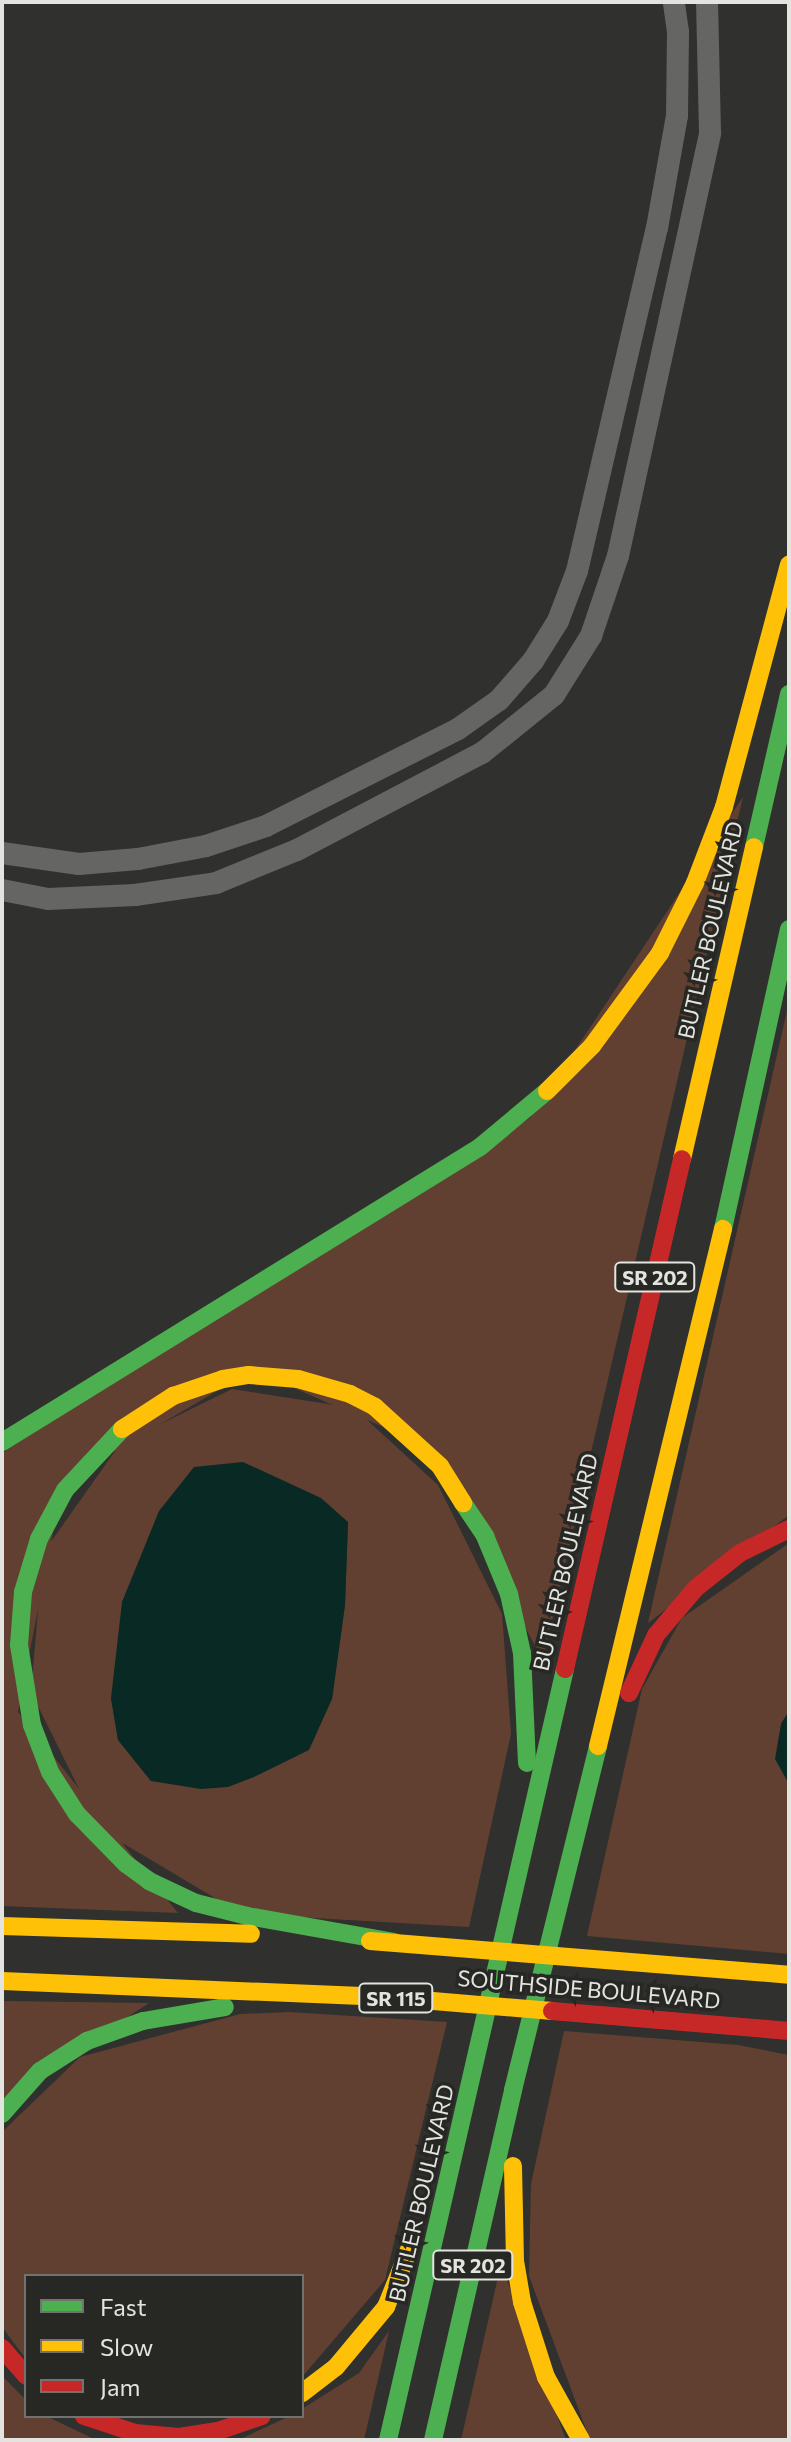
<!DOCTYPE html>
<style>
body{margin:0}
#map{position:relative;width:791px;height:2442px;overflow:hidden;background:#30302e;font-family:Commissioner,sans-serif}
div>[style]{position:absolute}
.green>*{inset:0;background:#624031}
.water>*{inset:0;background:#082924}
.street>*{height:22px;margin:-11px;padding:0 11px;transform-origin:11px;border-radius:11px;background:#656664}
.fast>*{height:18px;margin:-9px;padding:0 9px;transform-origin:9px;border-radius:9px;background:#4caf50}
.slow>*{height:18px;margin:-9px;padding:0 9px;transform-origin:9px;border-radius:9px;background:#ffc107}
.jam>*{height:18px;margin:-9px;padding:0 9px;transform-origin:9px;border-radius:9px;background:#c62828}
span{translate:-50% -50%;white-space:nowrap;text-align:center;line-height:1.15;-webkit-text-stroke:7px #272723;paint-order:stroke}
.shield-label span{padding:2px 6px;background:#272723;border:2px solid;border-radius:6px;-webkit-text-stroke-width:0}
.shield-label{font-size:20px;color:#e3e3e0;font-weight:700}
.street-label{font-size:22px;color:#e3e3e0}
.frame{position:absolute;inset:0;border:4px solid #e3e3e0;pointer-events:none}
.legend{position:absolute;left:24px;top:2274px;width:280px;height:144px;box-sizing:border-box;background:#272723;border:2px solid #72726f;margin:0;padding:10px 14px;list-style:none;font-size:24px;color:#e3e3e0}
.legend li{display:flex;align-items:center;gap:16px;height:40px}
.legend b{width:40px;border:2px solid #72726f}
</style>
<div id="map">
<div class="green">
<i style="clip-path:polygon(743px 797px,544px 1655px,541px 1657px,429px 1447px,253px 1370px,63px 1481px,18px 1712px,178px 1913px,2px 1906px,2px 1453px,530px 1118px)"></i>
<i style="clip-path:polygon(789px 1002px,789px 1515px,648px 1623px)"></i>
<i style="clip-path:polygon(evenodd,232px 1389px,354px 1408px,438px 1485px,502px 1614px,511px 1734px,469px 1927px,297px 1917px,225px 1904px,99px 1829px,31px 1692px,43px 1553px,120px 1444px,232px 1389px,348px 1522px,345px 1605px,332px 1699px,151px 1781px,118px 1740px,111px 1698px,348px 1522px)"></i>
<i style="clip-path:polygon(789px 1543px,789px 1711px,781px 1724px,789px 1784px,789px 1954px,587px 1936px,642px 1689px,682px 1618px)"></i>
<i style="clip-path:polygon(2px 2001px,149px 2003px,2px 2099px)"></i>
<i style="clip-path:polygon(289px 2012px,447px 2022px,385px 2280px,302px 2377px,302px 2276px,26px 2276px,26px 2359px,2px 2327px,2px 2132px,80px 2057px,240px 2014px)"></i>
<i style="clip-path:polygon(564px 2031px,738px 2045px,789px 2055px,789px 2440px,590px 2440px,529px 2276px,531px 2184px)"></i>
<i style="clip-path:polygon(501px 2264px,566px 2440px,461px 2440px)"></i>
<i style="clip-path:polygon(389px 2331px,364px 2440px,238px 2440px,290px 2416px,302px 2416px,302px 2409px,359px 2373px)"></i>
<i style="clip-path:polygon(2px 2376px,26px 2400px,26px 2416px,46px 2416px,96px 2440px,2px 2440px)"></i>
</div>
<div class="water">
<i style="clip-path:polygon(243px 1462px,321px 1498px,348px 1522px,345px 1605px,332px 1699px,309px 1750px,254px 1777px,228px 1787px,201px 1789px,151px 1781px,118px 1740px,111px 1698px,122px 1602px,159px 1511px,194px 1467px)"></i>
<i style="clip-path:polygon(789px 1711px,789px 1784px,775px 1759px,781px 1724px)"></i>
</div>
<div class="street">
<i style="left:2px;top:853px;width:78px;rotate:8.1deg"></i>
<i style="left:79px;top:864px;width:59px;rotate:-4.8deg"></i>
<i style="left:138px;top:859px;width:69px;rotate:-10.8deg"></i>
<i style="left:206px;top:846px;width:63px;rotate:-18.4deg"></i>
<i style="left:266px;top:826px;width:215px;rotate:-26.8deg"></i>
<i style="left:458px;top:729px;width:50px;rotate:-35.3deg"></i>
<i style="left:499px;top:700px;width:52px;rotate:-48.9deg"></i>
<i style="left:533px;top:661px;width:47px;rotate:-58deg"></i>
<i style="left:558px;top:621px;width:53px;rotate:-69.2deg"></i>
<i style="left:577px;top:571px;width:352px;rotate:-76.9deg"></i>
<i style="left:657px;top:228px;width:114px;rotate:-79.9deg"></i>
<i style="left:677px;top:116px;width:84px;rotate:-89.3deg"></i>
<i style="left:678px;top:32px;width:30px;rotate:-98deg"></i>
<i style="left:2px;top:890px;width:47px;rotate:11.1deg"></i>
<i style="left:48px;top:899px;width:87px;rotate:-2.6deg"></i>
<i style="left:135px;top:895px;width:82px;rotate:-8.4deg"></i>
<i style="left:216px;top:883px;width:87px;rotate:-22.2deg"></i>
<i style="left:297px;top:850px;width:209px;rotate:-27.7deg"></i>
<i style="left:482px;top:753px;width:92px;rotate:-38.9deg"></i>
<i style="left:554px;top:695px;width:70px;rotate:-57.9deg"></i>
<i style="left:591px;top:636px;width:84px;rotate:-71.4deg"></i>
<i style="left:618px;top:556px;width:433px;rotate:-77.7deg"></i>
<i style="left:710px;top:133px;width:131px;rotate:-91.3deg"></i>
</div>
<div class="fast">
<i style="left:754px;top:847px;width:157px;rotate:-77.1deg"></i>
<i style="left:723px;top:1229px;width:307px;rotate:-77.6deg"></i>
<i style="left:122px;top:1429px;width:83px;rotate:133.1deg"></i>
<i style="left:65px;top:1490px;width:55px;rotate:118deg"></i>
<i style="left:39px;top:1539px;width:55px;rotate:106.8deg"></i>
<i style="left:23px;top:1592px;width:53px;rotate:94.3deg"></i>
<i style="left:19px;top:1645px;width:81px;rotate:80.8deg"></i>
<i style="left:32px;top:1725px;width:50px;rotate:69deg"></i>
<i style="left:50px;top:1772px;width:50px;rotate:57.3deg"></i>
<i style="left:77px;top:1814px;width:70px;rotate:45.6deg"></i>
<i style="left:126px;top:1864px;width:29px;rotate:36deg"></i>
<i style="left:149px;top:1881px;width:52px;rotate:25.1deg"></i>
<i style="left:196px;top:1903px;width:53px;rotate:14.3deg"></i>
<i style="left:247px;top:1916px;width:150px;rotate:10deg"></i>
<i style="left:2px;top:1442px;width:562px;rotate:-31.68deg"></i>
<i style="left:480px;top:1147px;width:87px;rotate:-39.9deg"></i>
<i style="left:463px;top:1503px;width:40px;rotate:56deg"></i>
<i style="left:485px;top:1536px;width:63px;rotate:67.5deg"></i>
<i style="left:509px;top:1594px;width:60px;rotate:77.6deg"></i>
<i style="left:522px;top:1653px;width:110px;rotate:87.4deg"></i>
<i style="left:2px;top:2114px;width:57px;rotate:-48.5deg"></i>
<i style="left:40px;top:2071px;width:56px;rotate:-32.6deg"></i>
<i style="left:87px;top:2041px;width:59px;rotate:-19.7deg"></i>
<i style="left:143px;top:2021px;width:83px;rotate:-9.7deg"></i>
<i style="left:388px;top:2440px;width:791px;rotate:-77.07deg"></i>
<i style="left:433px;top:2440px;width:359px;rotate:-77.1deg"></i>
<i style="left:513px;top:2090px;width:354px;rotate:-76.1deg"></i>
</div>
<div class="slow">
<i style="left:547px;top:1091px;width:64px;rotate:-45deg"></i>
<i style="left:592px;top:1046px;width:115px;rotate:-53.8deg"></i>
<i style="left:660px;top:953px;width:78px;rotate:-63.4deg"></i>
<i style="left:695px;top:883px;width:81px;rotate:-69.1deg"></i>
<i style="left:724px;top:807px;width:251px;rotate:-75deg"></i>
<i style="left:682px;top:1159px;width:320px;rotate:-77deg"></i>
<i style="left:122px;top:1429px;width:61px;rotate:-32.9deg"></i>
<i style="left:173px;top:1396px;width:53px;rotate:-18.8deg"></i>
<i style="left:223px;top:1379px;width:26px;rotate:-9deg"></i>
<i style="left:249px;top:1375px;width:49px;rotate:4.7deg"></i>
<i style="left:298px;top:1379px;width:54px;rotate:16.1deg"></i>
<i style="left:350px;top:1394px;width:28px;rotate:27deg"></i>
<i style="left:375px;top:1407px;width:88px;rotate:42.2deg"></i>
<i style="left:440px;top:1466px;width:44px;rotate:58.1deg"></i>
<i style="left:598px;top:1746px;width:532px;rotate:-76.41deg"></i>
<i style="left:2px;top:1926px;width:249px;rotate:1.8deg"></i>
<i style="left:370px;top:1941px;width:420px;rotate:4.6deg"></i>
<i style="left:2px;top:1981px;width:384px;rotate:2.4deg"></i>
<i style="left:386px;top:1997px;width:167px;rotate:4.8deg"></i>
<i style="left:513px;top:2166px;width:95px;rotate:88.8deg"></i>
<i style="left:515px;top:2261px;width:42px;rotate:80.3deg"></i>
<i style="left:522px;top:2302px;width:79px;rotate:72.3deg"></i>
<i style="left:546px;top:2377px;width:72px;rotate:60.9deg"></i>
<i style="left:302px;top:2393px;width:43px;rotate:-37.4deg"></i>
<i style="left:336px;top:2367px;width:78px;rotate:-50.2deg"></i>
<i style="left:386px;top:2307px;width:72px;rotate:-68.1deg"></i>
</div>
<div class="jam">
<i style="left:565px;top:1669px;width:523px;rotate:-77.08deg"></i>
<i style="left:629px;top:1693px;width:64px;rotate:-65deg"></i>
<i style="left:656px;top:1635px;width:62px;rotate:-49.6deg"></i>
<i style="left:696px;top:1588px;width:56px;rotate:-38.5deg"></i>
<i style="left:740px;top:1553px;width:55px;rotate:-26.1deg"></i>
<i style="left:552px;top:2011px;width:238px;rotate:4.8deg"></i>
<i style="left:2px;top:2348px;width:37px;rotate:49deg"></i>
<i style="left:84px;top:2416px;width:54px;rotate:18.4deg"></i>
<i style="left:135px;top:2433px;width:44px;rotate:5.2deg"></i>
<i style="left:179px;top:2437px;width:39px;rotate:-9deg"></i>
<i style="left:218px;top:2431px;width:46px;rotate:-18.8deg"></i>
</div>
<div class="shield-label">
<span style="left:655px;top:1277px">SR 202</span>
<span style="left:396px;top:1998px">SR 115</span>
<span style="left:473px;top:2265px">SR 202</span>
</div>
<div class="street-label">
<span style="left:710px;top:930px;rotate:-77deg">BUTLER BOULEVARD</span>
<span style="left:565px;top:1562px;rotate:-77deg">BUTLER BOULEVARD</span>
<span style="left:589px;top:1989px;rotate:5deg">SOUTHSIDE BOULEVARD</span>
<span style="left:421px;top:2193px;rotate:-77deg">BUTLER BOULEVARD</span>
</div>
<div class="frame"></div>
<ul class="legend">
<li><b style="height:10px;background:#4caf50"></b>Fast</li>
<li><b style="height:10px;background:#ffc107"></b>Slow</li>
<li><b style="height:10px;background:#c62828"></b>Jam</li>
</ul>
</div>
